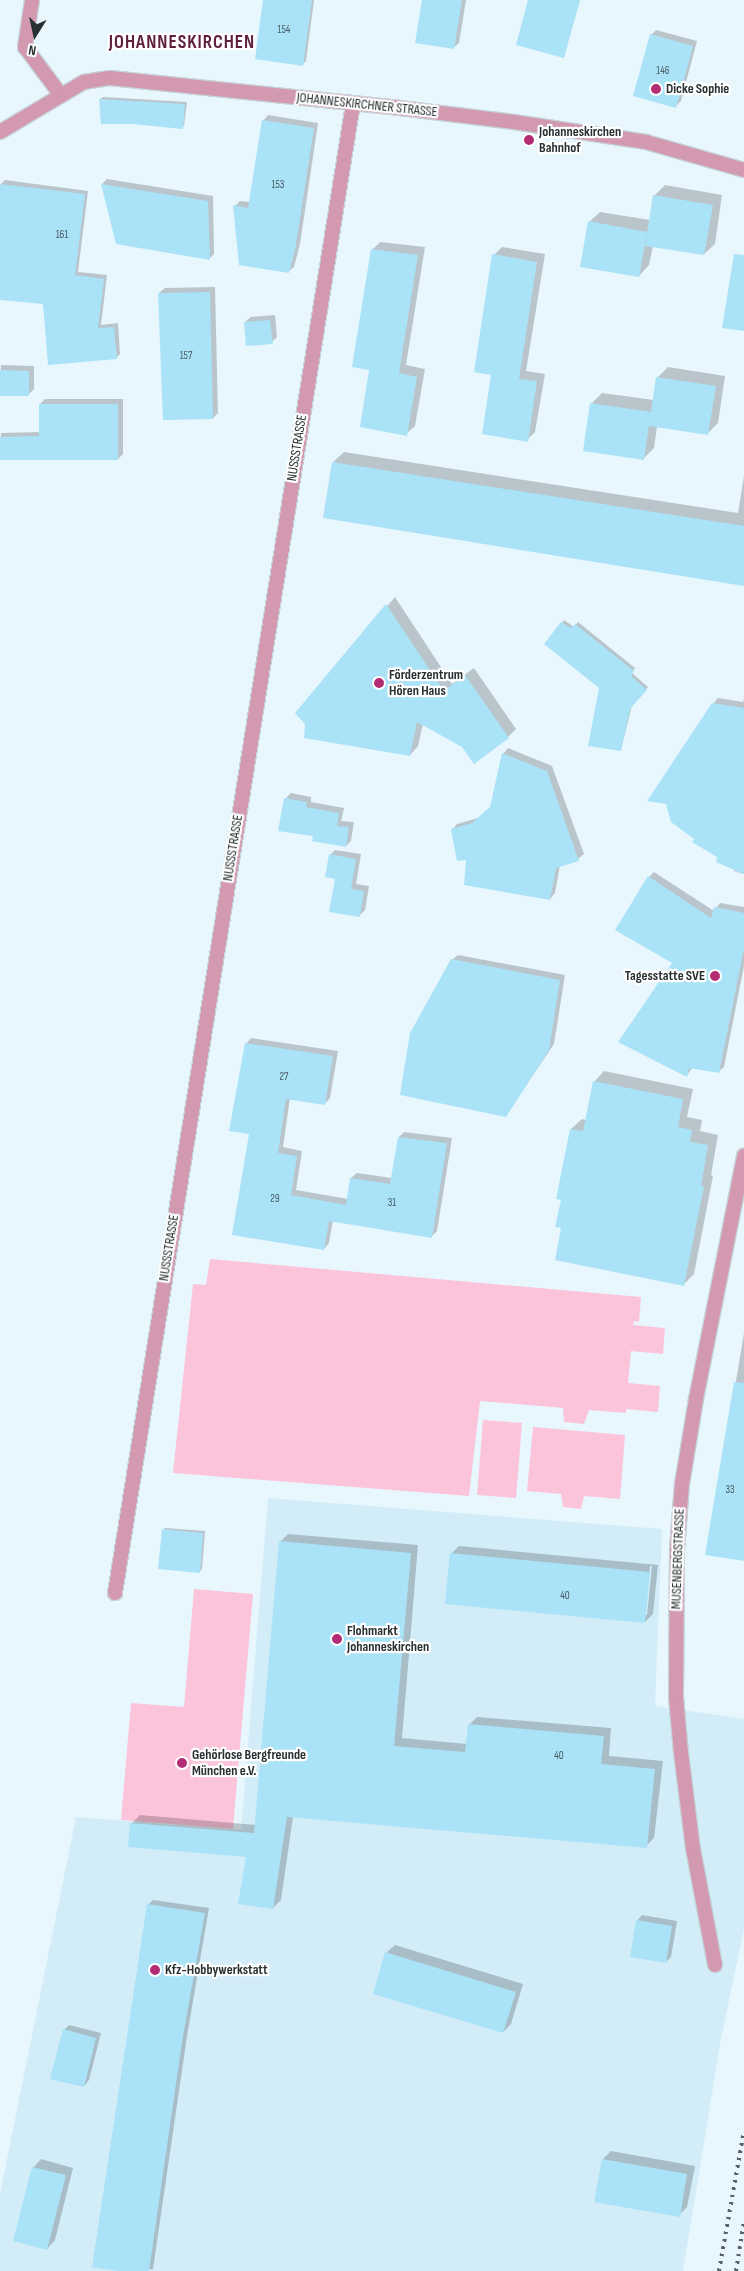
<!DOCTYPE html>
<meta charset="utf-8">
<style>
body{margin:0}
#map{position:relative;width:744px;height:2271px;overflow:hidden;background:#e8f7fd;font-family:"Sofia Sans Condensed",sans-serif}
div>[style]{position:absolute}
.built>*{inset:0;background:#d2edf8}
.green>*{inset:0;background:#fcc4da}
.shadow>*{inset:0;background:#0003}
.building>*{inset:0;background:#aae2f8}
.roads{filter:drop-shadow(1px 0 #c6d3d8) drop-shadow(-1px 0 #c6d3d8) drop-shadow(0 1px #c6d3d8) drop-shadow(0 -1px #c6d3d8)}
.minor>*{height:14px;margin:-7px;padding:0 7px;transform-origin:7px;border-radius:7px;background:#d299b0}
.tertiary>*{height:14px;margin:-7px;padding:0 7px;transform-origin:7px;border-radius:7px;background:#d299b0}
.rail>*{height:4px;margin-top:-2px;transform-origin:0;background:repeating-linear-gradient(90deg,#586164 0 2.5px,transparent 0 7.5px)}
.dots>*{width:14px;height:14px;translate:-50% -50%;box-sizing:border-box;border:2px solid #fff;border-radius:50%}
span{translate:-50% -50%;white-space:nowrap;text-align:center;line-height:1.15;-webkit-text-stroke:4.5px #fff;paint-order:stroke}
.number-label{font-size:11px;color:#495c64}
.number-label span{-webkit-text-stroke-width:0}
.poi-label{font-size:14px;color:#293032;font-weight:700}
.left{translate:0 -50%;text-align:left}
.right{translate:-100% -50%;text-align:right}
.street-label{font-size:14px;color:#293032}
.district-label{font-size:19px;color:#5f1f3e;font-weight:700;letter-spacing:1px}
.north{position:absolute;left:10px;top:10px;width:50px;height:50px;-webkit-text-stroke:4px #fff;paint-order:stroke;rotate:190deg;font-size:14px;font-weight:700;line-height:20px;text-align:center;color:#293032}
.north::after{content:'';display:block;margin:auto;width:18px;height:22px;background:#293032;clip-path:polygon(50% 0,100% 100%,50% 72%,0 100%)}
</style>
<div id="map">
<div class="built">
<i style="clip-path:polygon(268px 1498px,662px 1529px,655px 1706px,744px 1719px,744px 1929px,721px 2039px,683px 2271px,0 2271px,0 2194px,76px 1817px,241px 1830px)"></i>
</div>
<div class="green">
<i style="clip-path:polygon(210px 1259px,641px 1297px,639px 1322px,634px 1321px,633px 1325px,665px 1328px,663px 1354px,631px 1351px,628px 1383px,660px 1386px,658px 1412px,626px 1409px,626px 1413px,589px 1410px,584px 1424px,564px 1422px,563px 1408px,480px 1401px,469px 1496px,173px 1473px,193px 1284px,206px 1285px)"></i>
<i style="clip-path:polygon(483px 1420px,522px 1423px,516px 1498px,477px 1495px)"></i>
<i style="clip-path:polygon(533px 1427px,625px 1435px,620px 1499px,584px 1496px,581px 1509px,563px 1507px,561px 1494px,527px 1491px)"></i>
<i style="clip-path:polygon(194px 1589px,253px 1594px,233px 1829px,121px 1820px,131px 1703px,184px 1707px)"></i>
</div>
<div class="shadow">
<i style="clip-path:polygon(264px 0,314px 0,306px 61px,303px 64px)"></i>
<i style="clip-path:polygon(423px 0,466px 0,459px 43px,453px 48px)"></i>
<i style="clip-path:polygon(530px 0,580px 0,563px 57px)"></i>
<i style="clip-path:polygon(656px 30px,697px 41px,681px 101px,676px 106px,651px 35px)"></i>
<i style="clip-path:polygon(103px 97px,187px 102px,184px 126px,182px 128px,100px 99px)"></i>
<i style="clip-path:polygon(268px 115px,318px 123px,300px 244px,294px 267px,288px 272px,235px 206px,240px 201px,250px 202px,263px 121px)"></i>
<i style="clip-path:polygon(107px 179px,213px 196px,214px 254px,209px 259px,102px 184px)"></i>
<i style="clip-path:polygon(5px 180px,88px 191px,78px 272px,107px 275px,101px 325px,118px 323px,120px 354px,116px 358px,44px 302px,0 299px,0 193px,1px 184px)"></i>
<i style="clip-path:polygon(665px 185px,722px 195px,715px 244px,704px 254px,653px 246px,649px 265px,639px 276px,589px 222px,600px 212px,650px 220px,654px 196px)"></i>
<i style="clip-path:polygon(380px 242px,425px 247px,406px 365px,425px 369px,415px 426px,406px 434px,370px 369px,372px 250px)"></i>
<i style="clip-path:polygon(502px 247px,545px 254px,526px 371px,545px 374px,535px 432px,527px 440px,493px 374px,494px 255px)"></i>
<i style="clip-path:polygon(215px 287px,218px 413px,213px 418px,159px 293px,165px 288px)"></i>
<i style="clip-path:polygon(275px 315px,277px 337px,272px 342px,245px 322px,251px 317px)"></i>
<i style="clip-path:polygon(1px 365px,34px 366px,34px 389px,28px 395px,0 394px)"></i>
<i style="clip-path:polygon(668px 367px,725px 376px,718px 423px,708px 433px,657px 426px,654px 448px,644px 458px,592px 403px,602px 393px,654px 400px,657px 378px)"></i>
<i style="clip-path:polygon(45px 399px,123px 399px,123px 454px,118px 459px,0 459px,1px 433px,40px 432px,40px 404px)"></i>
<i style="clip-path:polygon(344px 452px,738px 513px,744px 476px,744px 585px,333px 462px)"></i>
<i style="clip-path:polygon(395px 597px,452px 684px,474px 668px,516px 729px,508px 737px,463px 746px,423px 724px,418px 746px,410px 755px,306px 724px,296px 713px)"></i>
<i style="clip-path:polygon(564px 620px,574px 627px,578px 622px,635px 668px,632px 673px,648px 687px,632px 705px,621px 750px,601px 688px,562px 623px)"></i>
<i style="clip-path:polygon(718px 698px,743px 702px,744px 699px,744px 874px,734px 871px,713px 704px)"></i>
<i style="clip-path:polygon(508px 748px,552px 766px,584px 854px,578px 859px,560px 865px,555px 893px,550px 899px,468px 859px,452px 830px,457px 824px,478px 818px,491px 807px,503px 754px)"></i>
<i style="clip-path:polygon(291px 793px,311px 797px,311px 802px,344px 808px,341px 821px,354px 822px,351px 841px,346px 846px,315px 835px,285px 799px)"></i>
<i style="clip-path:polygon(335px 850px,361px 854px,356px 884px,369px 886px,365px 910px,360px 915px,336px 878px,330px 855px)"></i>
<i style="clip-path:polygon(654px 872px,714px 911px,720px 903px,744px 907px,744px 966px,724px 1067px,718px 1072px,693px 1067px,687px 1075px,674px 963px,649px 877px)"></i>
<i style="clip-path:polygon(458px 955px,565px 975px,554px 1044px,506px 1115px,452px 960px)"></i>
<i style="clip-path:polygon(251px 1038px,338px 1051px,330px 1098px,324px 1104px,290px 1098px,283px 1147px,302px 1151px,296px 1190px,348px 1199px,351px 1178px,357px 1173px,392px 1178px,399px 1137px,404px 1132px,452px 1138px,437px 1231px,432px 1236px,333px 1220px,329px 1243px,324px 1249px,250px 1133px,246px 1044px)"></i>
<i style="clip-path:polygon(604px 1071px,693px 1089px,687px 1117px,702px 1120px,700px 1131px,718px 1135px,711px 1175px,713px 1176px,694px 1274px,684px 1284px,563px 1227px,562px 1199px,571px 1129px,582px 1119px,586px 1120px,594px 1082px)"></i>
<i style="clip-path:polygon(744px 1333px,744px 1560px,707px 1554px)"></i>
<i style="clip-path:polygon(165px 1528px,205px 1531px,202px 1569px,199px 1572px,163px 1530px)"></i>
<i style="clip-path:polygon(288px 1534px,418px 1545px,402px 1738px,467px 1744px,469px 1725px,477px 1717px,611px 1728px,609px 1756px,663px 1761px,654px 1838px,646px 1846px,293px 1817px,281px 1900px,273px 1908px,247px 1856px,131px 1824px,140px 1815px,256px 1825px,280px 1542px)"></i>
<i style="clip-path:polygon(evenodd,459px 1546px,658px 1565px,653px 1614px,645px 1622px,451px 1554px,459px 1546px,650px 1566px,652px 1566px,647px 1615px,645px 1615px,650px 1566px)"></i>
<i style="clip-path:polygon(153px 1900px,209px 1908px,187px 2036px,153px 2269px,125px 2271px,148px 1905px)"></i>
<i style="clip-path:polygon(642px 1915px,677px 1921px,671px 1957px,666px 1962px,637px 1921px)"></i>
<i style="clip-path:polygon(395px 1945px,523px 1984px,511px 2024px,503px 2032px,386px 1953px)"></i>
<i style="clip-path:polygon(69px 2025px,101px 2033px,89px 2080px,84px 2086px,64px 2030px)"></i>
<i style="clip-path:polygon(611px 2151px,695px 2166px,687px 2207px,679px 2215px,603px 2159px)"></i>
<i style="clip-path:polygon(41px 2159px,73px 2168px,55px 2240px,47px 2249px,33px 2168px)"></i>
</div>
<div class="building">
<i style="clip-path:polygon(263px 0,312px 0,303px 66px,255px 59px)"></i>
<i style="clip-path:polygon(422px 0,462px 0,454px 49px,415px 43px)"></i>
<i style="clip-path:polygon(528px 0,580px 0,564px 58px,516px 45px)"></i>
<i style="clip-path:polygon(650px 34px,693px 46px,676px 108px,633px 96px)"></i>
<i style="clip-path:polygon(99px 99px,185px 104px,183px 129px,132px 124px,101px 124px)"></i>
<i style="clip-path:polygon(262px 120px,314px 128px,295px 250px,289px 273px,239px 265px,233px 205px,248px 208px)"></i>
<i style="clip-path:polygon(0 184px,85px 194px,75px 275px,104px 279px,98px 328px,114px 327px,117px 359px,48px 365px,43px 304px,0 300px)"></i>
<i style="clip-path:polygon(101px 184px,208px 201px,210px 260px,116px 244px)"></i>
<i style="clip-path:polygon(653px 195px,713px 205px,704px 255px,645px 246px)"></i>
<i style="clip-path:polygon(588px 221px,647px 232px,639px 277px,580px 267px)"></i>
<i style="clip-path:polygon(371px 249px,418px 255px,399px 373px,417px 377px,407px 436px,360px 427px,369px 370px,352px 367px)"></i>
<i style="clip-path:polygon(492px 254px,537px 262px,519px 379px,537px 381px,528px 442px,482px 434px,491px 375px,474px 372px)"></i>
<i style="clip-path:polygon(734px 254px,744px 255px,744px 331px,722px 328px)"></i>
<i style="clip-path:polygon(210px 292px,213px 419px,163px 420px,158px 293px)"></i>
<i style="clip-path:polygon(270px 320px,273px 344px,246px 346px,244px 322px)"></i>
<i style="clip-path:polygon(0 370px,29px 371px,29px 396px,0 396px)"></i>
<i style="clip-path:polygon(656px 377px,716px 386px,708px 435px,649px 426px,644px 460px,583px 451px,590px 403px,651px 412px)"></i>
<i style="clip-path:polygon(39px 404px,118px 404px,118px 460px,0 460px,0 437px,39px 436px)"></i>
<i style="clip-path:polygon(332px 462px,744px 526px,744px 586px,323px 518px)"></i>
<i style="clip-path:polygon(386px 604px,444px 691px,465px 675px,509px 738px,474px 764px,462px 747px,417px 722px,410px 756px,304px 738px,305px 724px,295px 713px)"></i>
<i style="clip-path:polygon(561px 622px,571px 628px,575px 624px,634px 671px,631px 676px,647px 690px,630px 709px,621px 751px,588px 746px,599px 688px,544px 644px)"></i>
<i style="clip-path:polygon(712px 703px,744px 708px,744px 874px,716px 862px,717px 857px,692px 842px,694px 839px,671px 822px,666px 804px,647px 801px)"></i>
<i style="clip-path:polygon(502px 753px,547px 771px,579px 861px,556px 868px,550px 900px,464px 885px,466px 860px,457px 861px,451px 829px,472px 823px,490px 807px)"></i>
<i style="clip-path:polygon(284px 798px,307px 802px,306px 807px,339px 813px,337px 826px,349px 827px,346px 847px,312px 841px,313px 836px,278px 831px)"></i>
<i style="clip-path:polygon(329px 854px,356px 859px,351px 889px,364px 891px,360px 917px,329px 912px,335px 879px,325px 877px)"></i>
<i style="clip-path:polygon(648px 876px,711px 918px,714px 907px,744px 913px,744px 948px,719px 1073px,689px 1068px,687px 1077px,618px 1042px,672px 963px,615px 930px)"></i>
<i style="clip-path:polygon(451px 959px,560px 980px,549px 1050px,506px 1117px,400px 1095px,410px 1033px)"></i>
<i style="clip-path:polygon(245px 1043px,333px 1056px,325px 1105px,286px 1099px,278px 1153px,297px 1156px,291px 1195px,346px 1205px,350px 1178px,390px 1184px,398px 1137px,447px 1143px,432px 1238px,329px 1221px,324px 1250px,232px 1235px,249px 1134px,229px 1131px)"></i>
<i style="clip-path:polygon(593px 1081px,683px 1099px,678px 1127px,692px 1130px,690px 1142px,708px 1145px,701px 1186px,704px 1186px,684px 1286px,555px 1260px,561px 1228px,555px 1227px,561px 1200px,556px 1199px,570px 1129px,583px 1131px)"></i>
<i style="clip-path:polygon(734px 1382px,744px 1383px,744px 1561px,705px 1555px)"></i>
<i style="clip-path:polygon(162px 1529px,203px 1533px,200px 1573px,158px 1569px)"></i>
<i style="clip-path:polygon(279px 1541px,411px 1553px,394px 1746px,465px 1752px,468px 1724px,604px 1736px,601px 1764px,655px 1769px,647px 1848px,287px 1817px,273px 1909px,238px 1904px,246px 1857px,128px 1847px,130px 1823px,254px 1833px)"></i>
<i style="clip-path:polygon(450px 1553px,650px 1572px,645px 1623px,445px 1604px)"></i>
<i style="clip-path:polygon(147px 1904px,205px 1913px,182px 2042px,149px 2271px,117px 2271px,92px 2267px)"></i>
<i style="clip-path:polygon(636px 1920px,672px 1926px,666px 1963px,630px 1957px)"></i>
<i style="clip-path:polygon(385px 1952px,516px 1992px,503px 2033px,373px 1994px)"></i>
<i style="clip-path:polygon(63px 2029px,96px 2038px,84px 2087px,50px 2079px)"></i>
<i style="clip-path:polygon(602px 2159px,687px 2174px,680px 2217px,594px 2202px)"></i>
<i style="clip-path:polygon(32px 2167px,66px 2175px,47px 2250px,13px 2241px)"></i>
</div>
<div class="roads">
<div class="minor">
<i style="left:32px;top:0;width:48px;rotate:98.5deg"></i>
<i style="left:25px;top:47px;width:59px;rotate:53.3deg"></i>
<i style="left:115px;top:1593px;width:1509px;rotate:-80.92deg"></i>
<i style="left:715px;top:1965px;width:118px;rotate:-100.7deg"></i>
<i style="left:693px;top:1849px;width:97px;rotate:-97.1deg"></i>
<i style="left:681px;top:1753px;width:56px;rotate:-95.1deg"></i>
<i style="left:676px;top:1697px;width:147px;rotate:-89.6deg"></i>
<i style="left:677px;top:1550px;width:66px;rotate:-85.7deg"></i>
<i style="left:682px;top:1484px;width:86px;rotate:-80.6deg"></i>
<i style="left:696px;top:1399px;width:248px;rotate:-78.8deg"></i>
</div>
<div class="tertiary">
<i style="left:0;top:132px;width:98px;rotate:-30.8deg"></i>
<i style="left:84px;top:82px;width:26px;rotate:-9deg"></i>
<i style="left:110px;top:78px;width:292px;rotate:5.9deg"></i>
<i style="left:400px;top:108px;width:115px;rotate:7deg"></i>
<i style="left:514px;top:122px;width:134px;rotate:8.6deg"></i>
<i style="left:646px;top:142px;width:102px;rotate:15.9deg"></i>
</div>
</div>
<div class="rail">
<i style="left:719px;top:2271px;width:142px;rotate:-79.9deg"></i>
<i style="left:736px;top:2271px;width:51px;rotate:-80.9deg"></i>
</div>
<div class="dots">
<i style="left:656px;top:89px;background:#b22d73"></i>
<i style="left:529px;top:140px;background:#b22d73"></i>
<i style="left:379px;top:683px;background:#b22d73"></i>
<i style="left:715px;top:976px;background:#b22d73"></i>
<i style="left:337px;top:1639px;background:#b22d73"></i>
<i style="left:182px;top:1763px;background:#b22d73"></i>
<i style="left:155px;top:1970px;background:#b22d73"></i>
</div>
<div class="number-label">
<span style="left:284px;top:30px">154</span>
<span style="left:663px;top:71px">146</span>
<span style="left:278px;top:185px">153</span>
<span style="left:62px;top:235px">161</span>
<span style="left:186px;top:356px">157</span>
<span style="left:284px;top:1077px">27</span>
<span style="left:275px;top:1199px">29</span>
<span style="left:392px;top:1203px">31</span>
<span style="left:730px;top:1490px">33</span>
<span style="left:565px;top:1596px">40</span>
<span style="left:559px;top:1756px">40</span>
</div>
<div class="poi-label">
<span class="left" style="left:666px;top:89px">Dicke Sophie</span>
<span class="left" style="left:539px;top:140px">Johanneskirchen<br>Bahnhof</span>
<span class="left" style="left:389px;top:683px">Förderzentrum<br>Hören Haus</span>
<span class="right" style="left:705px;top:976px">Tagesstatte SVE</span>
<span class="left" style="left:347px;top:1639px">Flohmarkt<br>Johanneskirchen</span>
<span class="left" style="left:192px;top:1763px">Gehörlose Bergfreunde<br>München e.V.</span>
<span class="left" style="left:165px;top:1970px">Kfz-Hobbywerkstatt</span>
</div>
<div class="street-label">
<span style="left:367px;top:105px;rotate:6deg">JOHANNESKIRCHNER STRASSE</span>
<span style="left:297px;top:448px;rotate:-81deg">NUSSSTRASSE</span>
<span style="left:233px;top:848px;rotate:-81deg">NUSSSTRASSE</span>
<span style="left:169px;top:1248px;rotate:-81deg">NUSSSTRASSE</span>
<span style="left:678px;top:1559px;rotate:-88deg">MUSENBERGSTRASSE</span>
</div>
<div class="district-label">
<span style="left:182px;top:43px">JOHANNESKIRCHEN</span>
</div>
<div class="north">N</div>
</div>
